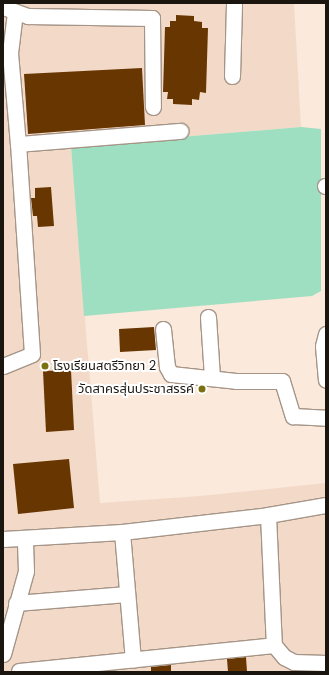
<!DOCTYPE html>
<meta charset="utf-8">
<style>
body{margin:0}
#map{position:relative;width:329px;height:675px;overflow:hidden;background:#fbe9db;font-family:"DM Sans","Noto Sans Thai",sans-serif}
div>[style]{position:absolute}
.built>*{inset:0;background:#f3dac8}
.green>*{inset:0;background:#9edfc1}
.building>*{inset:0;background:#683600}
.roads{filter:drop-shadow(1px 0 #a59588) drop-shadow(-1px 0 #a59588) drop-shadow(0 1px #a59588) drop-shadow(0 -1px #a59588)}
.minor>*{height:15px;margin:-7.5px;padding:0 7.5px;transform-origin:7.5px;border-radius:7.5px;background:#fff}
.dots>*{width:11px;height:11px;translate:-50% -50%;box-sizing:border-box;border:2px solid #fff;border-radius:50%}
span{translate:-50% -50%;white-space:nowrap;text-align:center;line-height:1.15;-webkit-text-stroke:4px #fff;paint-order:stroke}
.poi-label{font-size:13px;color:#1b1510}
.left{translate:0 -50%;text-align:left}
.right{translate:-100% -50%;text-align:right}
.frame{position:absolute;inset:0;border:4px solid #1b1510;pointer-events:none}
</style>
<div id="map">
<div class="built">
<i style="clip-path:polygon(3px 3px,294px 3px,301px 127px,71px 146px,100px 503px,200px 496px,325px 483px,326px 672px,3px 672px)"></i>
</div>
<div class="green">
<i style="clip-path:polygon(301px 127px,321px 129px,321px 291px,312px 296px,84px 316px,71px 146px)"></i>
</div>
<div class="building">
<i style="clip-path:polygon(176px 15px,194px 16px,194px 21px,202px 22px,202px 28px,208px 28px,206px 93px,200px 92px,199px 100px,192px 99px,192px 105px,173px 104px,173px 99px,167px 99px,168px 92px,163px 92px,165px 27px,170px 27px,170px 21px,176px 21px)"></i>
<i style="clip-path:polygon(142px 68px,145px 125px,28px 134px,24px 74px)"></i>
<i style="clip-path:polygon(51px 187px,54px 226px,38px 227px,37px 216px,33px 216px,31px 198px,35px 198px,35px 188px)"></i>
<i style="clip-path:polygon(154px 327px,156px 350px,120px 352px,119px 329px)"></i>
<i style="clip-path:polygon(71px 370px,74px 430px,46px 432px,43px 371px)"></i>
<i style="clip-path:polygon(69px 459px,74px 508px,18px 514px,13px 464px)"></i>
<i style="clip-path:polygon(246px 657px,247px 672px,228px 672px,227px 659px)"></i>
<i style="clip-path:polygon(171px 665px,171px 672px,151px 672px,151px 667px)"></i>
</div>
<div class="roads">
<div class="minor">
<i style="left:3px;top:7px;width:27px;rotate:20deg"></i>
<i style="left:28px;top:16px;width:124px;rotate:0.9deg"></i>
<i style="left:152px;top:18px;width:89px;rotate:89.4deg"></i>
<i style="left:3px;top:53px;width:7px"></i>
<i style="left:10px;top:53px;width:41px;rotate:-83deg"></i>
<i style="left:10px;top:53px;width:91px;rotate:85deg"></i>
<i style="left:232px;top:76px;width:73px;rotate:-88.4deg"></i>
<i style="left:325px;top:186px;width:1px"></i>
<i style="left:208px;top:317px;width:60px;rotate:86.2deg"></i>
<i style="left:163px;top:329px;width:38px;rotate:84deg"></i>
<i style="left:167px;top:367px;width:8px;rotate:60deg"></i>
<i style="left:171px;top:374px;width:65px;rotate:6.1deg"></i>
<i style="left:236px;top:381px;width:46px"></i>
<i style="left:282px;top:381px;width:37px;rotate:73deg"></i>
<i style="left:293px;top:416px;width:33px;rotate:3deg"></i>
<i style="left:326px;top:334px;width:12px;rotate:104deg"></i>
<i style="left:323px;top:346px;width:34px;rotate:85deg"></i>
<i style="left:3px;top:366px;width:31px;rotate:-22deg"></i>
<i style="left:32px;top:354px;width:210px;rotate:-93.8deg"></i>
<i style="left:18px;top:144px;width:163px;rotate:-4.6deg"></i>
<i style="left:268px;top:515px;width:130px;rotate:87.4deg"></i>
<i style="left:122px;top:532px;width:128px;rotate:85.1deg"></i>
<i style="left:3px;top:539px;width:119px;rotate:-3.4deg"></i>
<i style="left:122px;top:532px;width:147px;rotate:-6.6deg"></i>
<i style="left:268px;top:515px;width:59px;rotate:-9.8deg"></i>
<i style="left:16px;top:603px;width:111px;rotate:-4.6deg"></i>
<i style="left:3px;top:654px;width:86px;rotate:-74.5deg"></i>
<i style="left:26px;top:571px;width:33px;rotate:-92deg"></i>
<i style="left:19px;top:671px;width:256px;rotate:-5.8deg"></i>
<i style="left:274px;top:645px;width:16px;rotate:50deg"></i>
<i style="left:284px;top:657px;width:11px;rotate:27deg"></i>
<i style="left:294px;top:662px;width:32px;rotate:2deg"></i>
</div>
</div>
<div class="dots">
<i style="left:45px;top:366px;background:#7a7010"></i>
<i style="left:202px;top:389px;background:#7a7010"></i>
</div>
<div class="poi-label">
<span class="left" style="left:53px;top:366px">โรงเรียนสตรีวิทยา 2</span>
<span class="right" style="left:194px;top:389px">วัดสาครสุ่นประชาสรรค์</span>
</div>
<div class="frame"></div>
</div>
